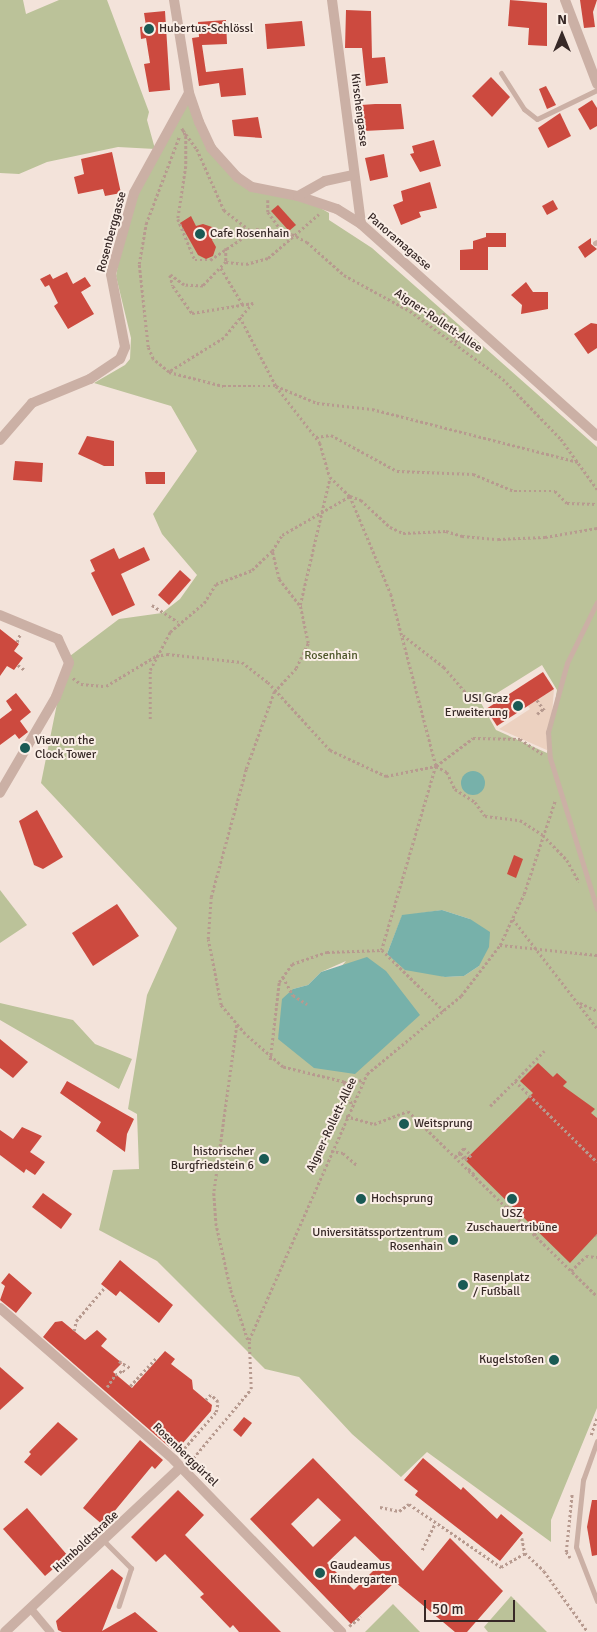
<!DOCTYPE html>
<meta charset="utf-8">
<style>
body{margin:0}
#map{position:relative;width:597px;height:1632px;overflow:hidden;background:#f3e3da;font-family:Signika,sans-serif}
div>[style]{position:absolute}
.green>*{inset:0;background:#bbc299}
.plaza>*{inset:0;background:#ecd1c0}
.water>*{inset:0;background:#77b1aa}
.round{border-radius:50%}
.building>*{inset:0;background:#cc4a3f}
.path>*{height:2.5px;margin-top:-1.25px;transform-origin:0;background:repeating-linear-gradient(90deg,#b79a8f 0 2.5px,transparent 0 5px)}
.service>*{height:5px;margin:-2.5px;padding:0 2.5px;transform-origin:2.5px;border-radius:2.5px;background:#cbb0a5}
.pedestrian>*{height:8px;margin:-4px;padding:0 4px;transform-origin:4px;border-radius:4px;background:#cbb0a5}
.minor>*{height:10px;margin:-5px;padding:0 5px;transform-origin:5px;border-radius:5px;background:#cbb0a5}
.dots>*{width:14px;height:14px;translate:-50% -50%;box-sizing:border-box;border:2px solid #faeee6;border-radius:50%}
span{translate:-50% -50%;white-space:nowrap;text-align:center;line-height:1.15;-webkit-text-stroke:4px #faeee6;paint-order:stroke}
.poi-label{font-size:12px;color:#372927}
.left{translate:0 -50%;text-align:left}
.right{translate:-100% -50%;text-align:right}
.street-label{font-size:12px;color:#372927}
.park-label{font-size:12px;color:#4d5629}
.north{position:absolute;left:537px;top:10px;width:50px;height:50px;-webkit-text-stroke:4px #faeee6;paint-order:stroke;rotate:0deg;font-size:14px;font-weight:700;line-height:20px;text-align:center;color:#372927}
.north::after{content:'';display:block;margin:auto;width:18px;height:22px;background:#372927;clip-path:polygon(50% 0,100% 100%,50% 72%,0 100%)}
.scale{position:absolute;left:424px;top:1600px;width:91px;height:22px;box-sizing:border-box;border:2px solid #372927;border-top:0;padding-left:6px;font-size:15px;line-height:18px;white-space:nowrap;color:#372927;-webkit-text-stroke:4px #faeee6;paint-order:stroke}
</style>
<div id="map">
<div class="green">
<i style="clip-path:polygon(0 0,23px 0,26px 14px,59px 0,107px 0,149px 112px,147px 120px,155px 149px,118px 147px,47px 162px,19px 174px,0 173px)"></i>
<i style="clip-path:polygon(evenodd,189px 93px,199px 122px,237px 177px,310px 202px,329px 213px,329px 220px,372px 248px,597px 447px,597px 1408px,551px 1520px,551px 1542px,427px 1452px,401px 1477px,352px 1434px,299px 1377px,265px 1369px,157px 1261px,99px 1230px,113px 1170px,139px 1169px,137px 1114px,128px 1109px,147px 995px,177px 928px,41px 783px,66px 659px,119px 619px,162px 613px,180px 599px,197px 575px,162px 534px,153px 514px,197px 451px,171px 406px,94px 383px,125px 365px,130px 359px,131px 338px,116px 276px,128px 210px,189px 93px,542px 665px,557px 690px,547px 753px,496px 730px,481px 703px,542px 665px,189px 93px,442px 910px,470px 919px,479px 966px,464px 976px,445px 977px,396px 961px,387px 954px,402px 916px,442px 910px,189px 93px,346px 961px,278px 1039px,293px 989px,308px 985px,321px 972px,346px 961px)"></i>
<i style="clip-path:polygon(0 890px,27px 925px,0 943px)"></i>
<i style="clip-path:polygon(0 1003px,73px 1020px,95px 1044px,132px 1059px,119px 1089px,0 1020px)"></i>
<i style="clip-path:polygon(511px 1596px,547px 1632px,488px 1632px,484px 1627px)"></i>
<i style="clip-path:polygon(393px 1604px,420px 1632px,365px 1632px)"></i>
</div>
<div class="plaza">
<i style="clip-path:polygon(554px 689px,549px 751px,499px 729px,530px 709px,528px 706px)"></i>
</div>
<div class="water">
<i class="round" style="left:461px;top:771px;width:24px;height:24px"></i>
<i style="clip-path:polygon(442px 910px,470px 919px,490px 932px,489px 947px,479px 966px,464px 976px,445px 977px,405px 970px,387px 954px,402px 915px)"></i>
<i style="clip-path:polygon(367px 957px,386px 971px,420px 1015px,355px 1074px,314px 1068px,278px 1039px,282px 999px,293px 989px,308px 985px,321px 972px)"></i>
</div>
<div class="building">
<i style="clip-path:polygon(510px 0,547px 3px,547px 46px,528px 45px,529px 28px,508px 26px)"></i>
<i style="clip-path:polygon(580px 0,597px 0,593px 12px,595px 27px,584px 28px)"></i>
<i style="clip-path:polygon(346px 10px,371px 11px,372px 58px,385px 57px,388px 83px,366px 86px,362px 48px,345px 48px)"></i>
<i style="clip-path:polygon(165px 11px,170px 90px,149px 92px,144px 64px,150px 63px,146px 38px,141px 39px,140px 27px,146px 26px,144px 13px)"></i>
<i style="clip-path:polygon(226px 20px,227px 44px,202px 45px,206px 72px,243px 68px,246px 95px,221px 97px,219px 83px,199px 86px,192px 38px,199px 37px,198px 22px)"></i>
<i style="clip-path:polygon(302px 21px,305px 46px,267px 49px,265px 24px)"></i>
<i style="clip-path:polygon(491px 77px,510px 97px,492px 117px,472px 96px)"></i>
<i style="clip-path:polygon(546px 86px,556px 105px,547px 109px,539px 89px)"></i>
<i style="clip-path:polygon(592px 100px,597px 108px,597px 126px,590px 130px,578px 109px)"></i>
<i style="clip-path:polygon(375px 104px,401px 104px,404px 129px,364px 131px,361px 105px)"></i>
<i style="clip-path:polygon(560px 113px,571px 136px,548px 148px,538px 128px)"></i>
<i style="clip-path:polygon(258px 117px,262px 138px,234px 136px,232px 120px)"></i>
<i style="clip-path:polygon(434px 140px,441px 166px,420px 172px,410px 154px,414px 153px,412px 146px)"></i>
<i style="clip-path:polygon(112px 152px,121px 193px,105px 196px,103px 189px,78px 194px,74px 177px,84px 174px,81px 159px)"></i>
<i style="clip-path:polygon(384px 154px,388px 177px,370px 181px,365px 158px)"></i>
<i style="clip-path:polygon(430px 182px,437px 208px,419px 212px,421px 217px,401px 225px,393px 205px,403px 201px,401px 191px)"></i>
<i style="clip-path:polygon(553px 200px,558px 209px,547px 215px,542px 206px)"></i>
<i style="clip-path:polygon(278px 205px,296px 225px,289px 231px,271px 211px)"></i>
<i style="clip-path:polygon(191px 216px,196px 226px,203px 224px,215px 228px,212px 240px,216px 247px,213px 256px,206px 259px,198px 255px,180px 223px)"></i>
<i style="clip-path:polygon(486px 233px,506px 233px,506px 247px,488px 247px,488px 270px,460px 270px,460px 250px,473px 249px,473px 241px,486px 237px)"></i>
<i style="clip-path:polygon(591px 238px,591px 244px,597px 249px,585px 258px,578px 247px)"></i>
<i style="clip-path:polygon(67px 272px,73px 284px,85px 277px,91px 286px,81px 292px,94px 314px,68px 329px,54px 306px,58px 303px,49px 285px,45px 287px,40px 279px,50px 274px,53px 279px)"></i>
<i style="clip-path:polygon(526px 282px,533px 292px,548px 292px,548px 309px,521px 314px,522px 305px,511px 295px)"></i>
<i style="clip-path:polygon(591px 323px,597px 324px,597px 348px,588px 354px,574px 334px)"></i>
<i style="clip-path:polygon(87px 436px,114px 441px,114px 466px,104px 466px,78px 454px)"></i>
<i style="clip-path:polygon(15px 461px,43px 463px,42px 482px,13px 480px)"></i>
<i style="clip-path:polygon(145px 472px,165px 472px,165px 484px,146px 484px)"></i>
<i style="clip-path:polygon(144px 547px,150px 560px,121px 574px,135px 605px,112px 616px,91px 573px,95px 571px,90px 560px,114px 548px,119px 559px)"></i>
<i style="clip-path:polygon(180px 570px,191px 580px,169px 605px,158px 595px)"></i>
<i style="clip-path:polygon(0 629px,19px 644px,14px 651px,23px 658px,14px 670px,7px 666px,0 676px)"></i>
<i style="clip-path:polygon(543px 672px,554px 689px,497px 726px,486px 709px)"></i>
<i style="clip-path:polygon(16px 693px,31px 712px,20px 721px,28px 732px,19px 739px,15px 734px,0 745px,0 719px,12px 710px,6px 701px)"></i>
<i style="clip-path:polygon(37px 810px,63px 857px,43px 869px,34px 865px,19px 821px)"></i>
<i style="clip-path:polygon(514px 855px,523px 859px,516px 878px,507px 874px)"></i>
<i style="clip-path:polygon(117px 904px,139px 936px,93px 966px,72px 933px)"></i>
<i style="clip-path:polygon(0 1039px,28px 1062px,13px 1078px,0 1068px)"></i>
<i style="clip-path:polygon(538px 1063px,553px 1077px,557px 1073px,567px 1082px,563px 1086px,595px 1109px,591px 1113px,597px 1118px,597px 1234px,570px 1263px,465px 1160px,533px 1093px,520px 1081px)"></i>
<i style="clip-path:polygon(67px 1081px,134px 1119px,127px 1134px,125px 1152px,96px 1131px,101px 1122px,60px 1093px)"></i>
<i style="clip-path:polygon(22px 1127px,42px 1136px,30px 1152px,45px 1162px,35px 1175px,26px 1169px,24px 1173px,0 1155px,0 1130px,13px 1139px)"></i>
<i style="clip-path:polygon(43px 1193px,72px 1214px,61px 1229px,32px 1207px)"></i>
<i style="clip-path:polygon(120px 1260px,173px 1305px,159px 1323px,120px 1291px,116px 1296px,101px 1284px)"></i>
<i style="clip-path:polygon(9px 1273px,32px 1293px,16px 1313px,0 1300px,5px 1286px,1px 1283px)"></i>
<i style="clip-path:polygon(62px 1321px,85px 1340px,97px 1330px,107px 1339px,101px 1346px,122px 1363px,113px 1372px,132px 1388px,165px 1351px,175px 1359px,171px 1364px,192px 1380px,193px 1389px,212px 1405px,211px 1411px,175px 1452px,43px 1337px,55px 1322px)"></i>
<i style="clip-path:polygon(0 1367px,24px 1388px,0 1410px)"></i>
<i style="clip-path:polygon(244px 1417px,252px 1423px,241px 1437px,233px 1430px)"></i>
<i style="clip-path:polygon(58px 1422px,78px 1439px,41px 1476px,24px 1462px,31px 1454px,29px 1452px)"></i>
<i style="clip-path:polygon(140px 1440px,163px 1460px,155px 1469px,152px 1466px,103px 1525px,83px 1508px)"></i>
<i style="clip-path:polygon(evenodd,313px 1458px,423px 1571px,450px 1538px,503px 1591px,467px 1632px,455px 1632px,395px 1582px,351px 1624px,250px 1519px,313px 1458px,318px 1498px,341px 1520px,313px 1547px,291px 1524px,318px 1498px,313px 1458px,355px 1536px,382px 1562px,354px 1590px,327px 1563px,355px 1536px)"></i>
<i style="clip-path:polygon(423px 1458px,461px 1490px,463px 1487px,497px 1519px,501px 1514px,523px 1533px,500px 1561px,415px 1495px,418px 1491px,404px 1480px)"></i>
<i style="clip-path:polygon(178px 1490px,204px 1515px,185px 1535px,281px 1632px,239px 1632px,233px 1625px,230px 1628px,200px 1597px,204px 1594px,165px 1554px,156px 1562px,131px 1537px)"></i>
<i style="clip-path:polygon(592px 1500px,597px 1500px,597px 1555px,592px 1556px,587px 1527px)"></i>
<i style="clip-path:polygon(27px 1508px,68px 1556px,45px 1576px,3px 1529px)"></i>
<i style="clip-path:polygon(112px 1569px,123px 1578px,102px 1631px,135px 1612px,158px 1632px,62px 1632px,58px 1630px,56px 1621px)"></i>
</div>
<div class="path">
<i style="left:182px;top:128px;width:9px;rotate:63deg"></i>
<i style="left:186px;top:136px;width:30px;rotate:90deg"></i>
<i style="left:186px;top:166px;width:54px;rotate:98.6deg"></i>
<i style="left:178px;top:219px;width:44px;rotate:67.5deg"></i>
<i style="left:195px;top:260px;width:15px"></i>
<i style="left:210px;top:260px;width:55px;rotate:-34deg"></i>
<i style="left:256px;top:229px;width:36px;rotate:8deg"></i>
<i style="left:292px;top:234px;width:17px;rotate:28deg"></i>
<i style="left:307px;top:242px;width:50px;rotate:41.7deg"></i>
<i style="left:344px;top:275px;width:75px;rotate:28.6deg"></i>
<i style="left:410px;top:311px;width:115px;rotate:36.2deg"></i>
<i style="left:503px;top:379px;width:83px;rotate:46deg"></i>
<i style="left:561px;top:439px;width:62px;rotate:54.2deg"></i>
<i style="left:183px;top:130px;width:24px;rotate:54deg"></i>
<i style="left:197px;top:149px;width:67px;rotate:66.1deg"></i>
<i style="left:224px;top:210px;width:33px;rotate:38deg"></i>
<i style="left:268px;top:200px;width:12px;rotate:90deg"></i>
<i style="left:268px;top:212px;width:26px;rotate:54deg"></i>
<i style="left:226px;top:248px;width:14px;rotate:90deg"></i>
<i style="left:226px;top:262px;width:33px;rotate:134deg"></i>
<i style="left:203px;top:286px;width:19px;rotate:-177deg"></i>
<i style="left:184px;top:285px;width:17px;rotate:-144deg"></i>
<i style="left:170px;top:275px;width:11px;rotate:75deg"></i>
<i style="left:173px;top:286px;width:33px;rotate:55deg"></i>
<i style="left:192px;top:313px;width:62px;rotate:-9.3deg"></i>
<i style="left:253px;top:303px;width:45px;rotate:129.6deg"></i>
<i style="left:224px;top:338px;width:65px;rotate:148.3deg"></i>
<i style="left:169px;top:372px;width:56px;rotate:14.5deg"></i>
<i style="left:223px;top:386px;width:53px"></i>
<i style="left:276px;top:386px;width:72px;rotate:52.3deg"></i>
<i style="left:320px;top:443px;width:35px;rotate:74deg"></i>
<i style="left:226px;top:262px;width:20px;rotate:6deg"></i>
<i style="left:246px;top:264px;width:23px;rotate:-15deg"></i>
<i style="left:268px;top:258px;width:67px;rotate:-40.8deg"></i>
<i style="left:221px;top:268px;width:43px;rotate:59.3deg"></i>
<i style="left:443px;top:313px;width:34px;rotate:64deg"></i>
<i style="left:240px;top:317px;width:78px;rotate:62.4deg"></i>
<i style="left:276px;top:386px;width:44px;rotate:22.5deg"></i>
<i style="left:317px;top:403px;width:55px;rotate:6.2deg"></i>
<i style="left:372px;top:409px;width:213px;rotate:14.4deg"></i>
<i style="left:169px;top:372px;width:21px;rotate:-141deg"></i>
<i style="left:153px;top:359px;width:13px;rotate:-113deg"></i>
<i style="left:148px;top:347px;width:83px;rotate:-96.2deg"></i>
<i style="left:139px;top:264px;width:41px;rotate:-80.1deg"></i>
<i style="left:146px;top:224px;width:93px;rotate:-69.2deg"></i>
<i style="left:316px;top:437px;width:15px;rotate:-8deg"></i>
<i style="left:331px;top:435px;width:75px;rotate:28.6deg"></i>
<i style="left:397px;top:471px;width:76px;rotate:2.3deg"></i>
<i style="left:473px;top:474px;width:44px;rotate:22.5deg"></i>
<i style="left:514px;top:491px;width:41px"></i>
<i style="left:555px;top:491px;width:17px;rotate:45deg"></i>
<i style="left:567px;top:503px;width:30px;rotate:2deg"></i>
<i style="left:152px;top:605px;width:31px;rotate:33deg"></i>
<i style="left:299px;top:605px;width:33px;rotate:-128deg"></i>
<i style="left:279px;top:579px;width:29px;rotate:-104deg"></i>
<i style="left:272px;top:551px;width:19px;rotate:-58deg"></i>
<i style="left:282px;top:535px;width:78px;rotate:-29.8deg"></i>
<i style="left:350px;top:496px;width:12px;rotate:20deg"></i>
<i style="left:361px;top:500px;width:40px;rotate:43deg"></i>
<i style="left:390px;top:527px;width:14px;rotate:25deg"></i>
<i style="left:403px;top:533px;width:43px;rotate:-2.7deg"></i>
<i style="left:446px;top:531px;width:17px;rotate:17deg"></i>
<i style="left:462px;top:536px;width:36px;rotate:5deg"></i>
<i style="left:498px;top:539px;width:47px;rotate:-2.4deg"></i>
<i style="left:545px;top:537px;width:53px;rotate:-9.8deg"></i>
<i style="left:403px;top:635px;width:52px;rotate:38deg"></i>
<i style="left:444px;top:667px;width:45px;rotate:49.5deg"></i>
<i style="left:17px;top:642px;width:9px;rotate:-69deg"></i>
<i style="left:18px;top:665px;width:9px;rotate:36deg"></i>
<i style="left:73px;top:678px;width:10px;rotate:37deg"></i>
<i style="left:81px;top:684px;width:25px;rotate:5deg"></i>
<i style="left:106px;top:686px;width:58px;rotate:-31deg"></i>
<i style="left:156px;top:656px;width:11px;rotate:-10deg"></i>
<i style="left:167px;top:654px;width:75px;rotate:6.1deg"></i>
<i style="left:242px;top:662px;width:33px;rotate:38deg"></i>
<i style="left:268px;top:682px;width:92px;rotate:47.6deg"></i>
<i style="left:330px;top:750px;width:62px;rotate:24.9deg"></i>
<i style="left:386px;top:776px;width:51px;rotate:-11.3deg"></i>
<i style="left:436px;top:766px;width:46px;rotate:-37.1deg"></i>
<i style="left:473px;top:738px;width:47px;rotate:1.2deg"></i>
<i style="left:520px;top:739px;width:27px;rotate:34deg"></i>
<i style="left:537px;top:700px;width:14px;rotate:54deg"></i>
<i style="left:537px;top:714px;width:8px;rotate:-40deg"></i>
<i style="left:150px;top:719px;width:49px;rotate:-90deg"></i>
<i style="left:150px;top:670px;width:43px;rotate:-62.2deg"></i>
<i style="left:170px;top:632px;width:45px;rotate:-40.5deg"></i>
<i style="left:204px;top:603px;width:22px;rotate:-58deg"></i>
<i style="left:216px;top:584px;width:39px;rotate:-21deg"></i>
<i style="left:252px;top:570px;width:28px;rotate:-44deg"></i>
<i style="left:436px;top:766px;width:13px;rotate:29deg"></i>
<i style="left:447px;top:772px;width:19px;rotate:65deg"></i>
<i style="left:455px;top:789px;width:24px;rotate:33deg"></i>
<i style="left:475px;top:802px;width:17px;rotate:54deg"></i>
<i style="left:485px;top:816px;width:35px;rotate:7deg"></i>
<i style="left:520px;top:820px;width:27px;rotate:33deg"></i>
<i style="left:543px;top:835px;width:35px;rotate:46deg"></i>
<i style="left:567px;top:860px;width:25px;rotate:61deg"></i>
<i style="left:513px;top:919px;width:138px;rotate:52.4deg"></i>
<i style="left:500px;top:945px;width:98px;rotate:5.9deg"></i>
<i style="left:283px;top:977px;width:21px;rotate:61deg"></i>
<i style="left:293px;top:995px;width:17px;rotate:33deg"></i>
<i style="left:580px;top:1003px;width:19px;rotate:25deg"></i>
<i style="left:237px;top:1025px;width:170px;rotate:97.8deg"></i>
<i style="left:214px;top:1193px;width:30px;rotate:86deg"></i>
<i style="left:216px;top:1223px;width:69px;rotate:77.4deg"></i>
<i style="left:231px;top:1290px;width:53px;rotate:71.2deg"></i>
<i style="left:270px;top:1060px;width:79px;rotate:-83.4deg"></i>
<i style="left:279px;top:982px;width:22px;rotate:-54deg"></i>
<i style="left:292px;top:964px;width:37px;rotate:-19deg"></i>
<i style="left:327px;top:952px;width:55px;rotate:-2.1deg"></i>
<i style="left:515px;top:1081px;width:42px;rotate:-46deg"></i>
<i style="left:344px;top:1082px;width:20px;rotate:-6deg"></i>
<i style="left:351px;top:1104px;width:23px;rotate:-108deg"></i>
<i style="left:344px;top:1082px;width:63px;rotate:-166.2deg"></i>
<i style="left:283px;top:1067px;width:50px;rotate:-139deg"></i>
<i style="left:245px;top:1034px;width:38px;rotate:-130deg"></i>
<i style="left:221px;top:1005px;width:67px;rotate:-101.1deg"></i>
<i style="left:208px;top:939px;width:42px;rotate:-85.9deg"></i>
<i style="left:211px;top:897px;width:133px;rotate:-74.7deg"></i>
<i style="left:246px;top:769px;width:82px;rotate:-70deg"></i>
<i style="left:274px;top:692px;width:33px;rotate:-47deg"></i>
<i style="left:296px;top:668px;width:28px;rotate:-64deg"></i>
<i style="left:308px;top:643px;width:39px;rotate:-102deg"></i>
<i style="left:300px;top:605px;width:131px;rotate:-76.8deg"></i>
<i style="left:330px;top:477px;width:28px;rotate:44deg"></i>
<i style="left:350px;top:496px;width:106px;rotate:67.3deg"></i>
<i style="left:391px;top:594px;width:178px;rotate:75.3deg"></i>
<i style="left:436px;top:766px;width:192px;rotate:106.4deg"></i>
<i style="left:382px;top:950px;width:87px;rotate:44.5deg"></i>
<i style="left:490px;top:1106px;width:35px;rotate:-45deg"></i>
<i style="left:515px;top:1081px;width:115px;rotate:44.6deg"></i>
<i style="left:346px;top:1116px;width:29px;rotate:16deg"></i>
<i style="left:374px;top:1124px;width:36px;rotate:-21deg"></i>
<i style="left:408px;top:1111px;width:264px;rotate:44.4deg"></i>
<i style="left:331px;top:1151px;width:12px;rotate:9deg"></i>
<i style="left:343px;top:1153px;width:18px;rotate:41deg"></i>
<i style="left:455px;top:1157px;width:13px;rotate:-45deg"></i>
<i style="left:464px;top:1148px;width:8px;rotate:45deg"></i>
<i style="left:466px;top:1158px;width:9px;rotate:-144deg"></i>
<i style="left:459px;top:1153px;width:9px;rotate:49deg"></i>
<i style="left:465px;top:1160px;width:8px;rotate:-40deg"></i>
<i style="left:468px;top:1170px;width:5px;rotate:-37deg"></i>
<i style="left:472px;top:1174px;width:5px;rotate:-37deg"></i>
<i style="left:507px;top:1208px;width:5px;rotate:-53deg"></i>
<i style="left:534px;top:1235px;width:6px;rotate:-45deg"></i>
<i style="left:596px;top:1235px;width:1px;rotate:45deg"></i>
<i style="left:571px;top:1271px;width:21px;rotate:-45deg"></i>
<i style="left:586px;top:1256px;width:11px;rotate:5deg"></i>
<i style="left:74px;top:1331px;width:10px;rotate:-79deg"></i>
<i style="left:76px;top:1321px;width:45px;rotate:-49.5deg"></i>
<i style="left:119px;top:1361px;width:13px;rotate:32deg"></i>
<i style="left:130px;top:1386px;width:38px;rotate:-47deg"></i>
<i style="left:107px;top:1387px;width:14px;rotate:-56deg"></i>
<i style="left:115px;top:1375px;width:9px;rotate:-32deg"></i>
<i style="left:123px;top:1370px;width:4px;rotate:45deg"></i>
<i style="left:591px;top:1435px;width:18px;rotate:-71deg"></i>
<i style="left:181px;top:1452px;width:53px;rotate:-48.8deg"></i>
<i style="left:216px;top:1412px;width:10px;rotate:-79deg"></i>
<i style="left:218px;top:1402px;width:10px;rotate:-135deg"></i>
<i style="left:211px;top:1395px;width:7px;rotate:135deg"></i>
<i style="left:190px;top:1462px;width:95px;rotate:-50.1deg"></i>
<i style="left:251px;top:1389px;width:49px;rotate:-92.3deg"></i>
<i style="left:249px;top:1340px;width:291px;rotate:-66.1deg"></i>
<i style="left:367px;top:1074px;width:122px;rotate:-39.7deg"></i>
<i style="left:461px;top:996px;width:64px;rotate:-52.6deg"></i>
<i style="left:500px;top:945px;width:56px;rotate:-64.8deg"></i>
<i style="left:524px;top:894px;width:98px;rotate:-71.6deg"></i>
<i style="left:380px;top:1507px;width:19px;rotate:12deg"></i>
<i style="left:399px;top:1511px;width:12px;rotate:-35deg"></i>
<i style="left:409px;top:1504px;width:112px;rotate:34.4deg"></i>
<i style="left:501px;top:1567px;width:28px;rotate:-30deg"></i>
<i style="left:525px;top:1553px;width:26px;rotate:43deg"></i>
<i style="left:544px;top:1571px;width:75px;rotate:54.2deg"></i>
<i style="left:522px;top:1538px;width:15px;rotate:79deg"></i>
<i style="left:422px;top:1550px;width:30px;rotate:-64deg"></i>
<i style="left:570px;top:1558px;width:7px;rotate:-124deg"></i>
<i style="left:566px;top:1552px;width:59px;rotate:-84.2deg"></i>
<i style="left:349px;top:1626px;width:15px;rotate:-37deg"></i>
</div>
<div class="service">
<i style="left:501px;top:73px;width:43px;rotate:57.4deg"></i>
<i style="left:524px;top:109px;width:16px;rotate:38deg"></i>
<i style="left:537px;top:119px;width:67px;rotate:-25.8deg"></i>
<i style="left:595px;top:243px;width:2px;rotate:-27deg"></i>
<i style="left:597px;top:602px;width:68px;rotate:116.2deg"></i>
<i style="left:567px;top:663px;width:72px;rotate:105.4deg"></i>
<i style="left:548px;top:732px;width:26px;rotate:86deg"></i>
<i style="left:550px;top:758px;width:158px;rotate:72.7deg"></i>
<i style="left:597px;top:1441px;width:41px;rotate:109.7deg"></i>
<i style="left:583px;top:1480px;width:67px;rotate:96deg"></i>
<i style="left:576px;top:1547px;width:58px;rotate:68.7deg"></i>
<i style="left:105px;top:1542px;width:37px;rotate:45deg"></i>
<i style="left:131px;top:1568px;width:40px;rotate:108deg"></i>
</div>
<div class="pedestrian">
<i style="left:31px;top:1609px;width:30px;rotate:50deg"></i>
</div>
<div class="minor">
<i style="left:174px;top:0;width:94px;rotate:80.8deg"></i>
<i style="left:189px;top:93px;width:31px;rotate:71deg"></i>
<i style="left:199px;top:122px;width:29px;rotate:65deg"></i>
<i style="left:211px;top:148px;width:39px;rotate:48deg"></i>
<i style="left:237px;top:177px;width:18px;rotate:34deg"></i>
<i style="left:252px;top:187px;width:47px;rotate:11.1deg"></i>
<i style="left:298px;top:196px;width:41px;rotate:18.4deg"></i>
<i style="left:337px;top:209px;width:28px;rotate:32deg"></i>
<i style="left:361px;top:224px;width:317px;rotate:41.9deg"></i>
<i style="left:332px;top:0;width:226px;rotate:82.6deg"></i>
<i style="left:565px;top:0;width:90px;rotate:69.1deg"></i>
<i style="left:298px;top:196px;width:31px;rotate:-29deg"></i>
<i style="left:325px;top:181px;width:29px;rotate:-12deg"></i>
<i style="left:0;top:440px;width:49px;rotate:-49.1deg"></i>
<i style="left:32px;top:403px;width:63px;rotate:-22.5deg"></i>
<i style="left:90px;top:379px;width:36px;rotate:-34deg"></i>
<i style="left:120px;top:359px;width:13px;rotate:-67deg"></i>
<i style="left:125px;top:347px;width:74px;rotate:-100.9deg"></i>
<i style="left:111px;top:274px;width:84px;rotate:-74.1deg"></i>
<i style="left:134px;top:193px;width:114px;rotate:-61.2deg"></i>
<i style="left:0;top:615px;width:63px;rotate:22.5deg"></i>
<i style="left:58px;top:639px;width:26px;rotate:65deg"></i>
<i style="left:69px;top:663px;width:36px;rotate:111deg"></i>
<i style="left:56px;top:697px;width:111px;rotate:120.3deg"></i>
<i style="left:0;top:1308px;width:231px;rotate:41.1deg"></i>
<i style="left:174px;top:1460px;width:240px;rotate:45.8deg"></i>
<i style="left:5px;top:1632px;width:241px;rotate:-43.2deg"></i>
</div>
<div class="dots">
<i style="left:149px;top:29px;background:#1a5a54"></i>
<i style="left:200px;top:234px;background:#1a5a54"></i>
<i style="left:518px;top:706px;background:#1a5a54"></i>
<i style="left:25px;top:748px;background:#1a5a54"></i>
<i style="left:404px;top:1124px;background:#1a5a54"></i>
<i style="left:264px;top:1159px;background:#1a5a54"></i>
<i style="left:361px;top:1199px;background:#1a5a54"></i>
<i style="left:512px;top:1199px;background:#1a5a54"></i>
<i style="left:453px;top:1240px;background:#1a5a54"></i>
<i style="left:463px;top:1285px;background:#1a5a54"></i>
<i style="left:554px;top:1360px;background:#1a5a54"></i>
<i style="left:320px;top:1573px;background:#1a5a54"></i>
</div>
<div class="poi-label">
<span class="left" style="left:159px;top:29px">Hubertus-Schlössl</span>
<span class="left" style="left:210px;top:234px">Cafe Rosenhain</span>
<span class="right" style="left:508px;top:706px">USI Graz<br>Erweiterung</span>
<span class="left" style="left:35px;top:748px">View on the<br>Clock Tower</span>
<span class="left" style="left:414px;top:1124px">Weitsprung</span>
<span class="right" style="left:254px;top:1159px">historischer<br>Burgfriedstein 6</span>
<span class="left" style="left:371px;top:1199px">Hochsprung</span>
<span style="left:512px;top:1221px">USZ<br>Zuschauertribüne</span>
<span class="right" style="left:443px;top:1240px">Universitätssportzentrum<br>Rosenhain</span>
<span class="left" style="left:473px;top:1285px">Rasenplatz<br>/ Fußball</span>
<span class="right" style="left:544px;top:1360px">Kugelstoßen</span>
<span class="left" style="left:330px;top:1573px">Gaudeamus<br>Kindergarten</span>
</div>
<div class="street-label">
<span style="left:359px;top:110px;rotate:83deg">Kirschengasse</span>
<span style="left:112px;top:232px;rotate:-75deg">Rosenberggasse</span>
<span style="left:399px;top:242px;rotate:41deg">Panoramagasse</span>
<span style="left:438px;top:321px;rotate:34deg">Aigner-Rollett-Allee</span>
<span style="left:332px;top:1125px;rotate:-65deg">Aigner-Rollett-Allee</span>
<span style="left:185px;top:1455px;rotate:44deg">Rosenberggürtel</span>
<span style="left:86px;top:1542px;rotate:-43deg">Humboldtstraße</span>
</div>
<div class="park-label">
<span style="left:331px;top:656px">Rosenhain</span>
</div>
<div class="north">N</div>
<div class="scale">50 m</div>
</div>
